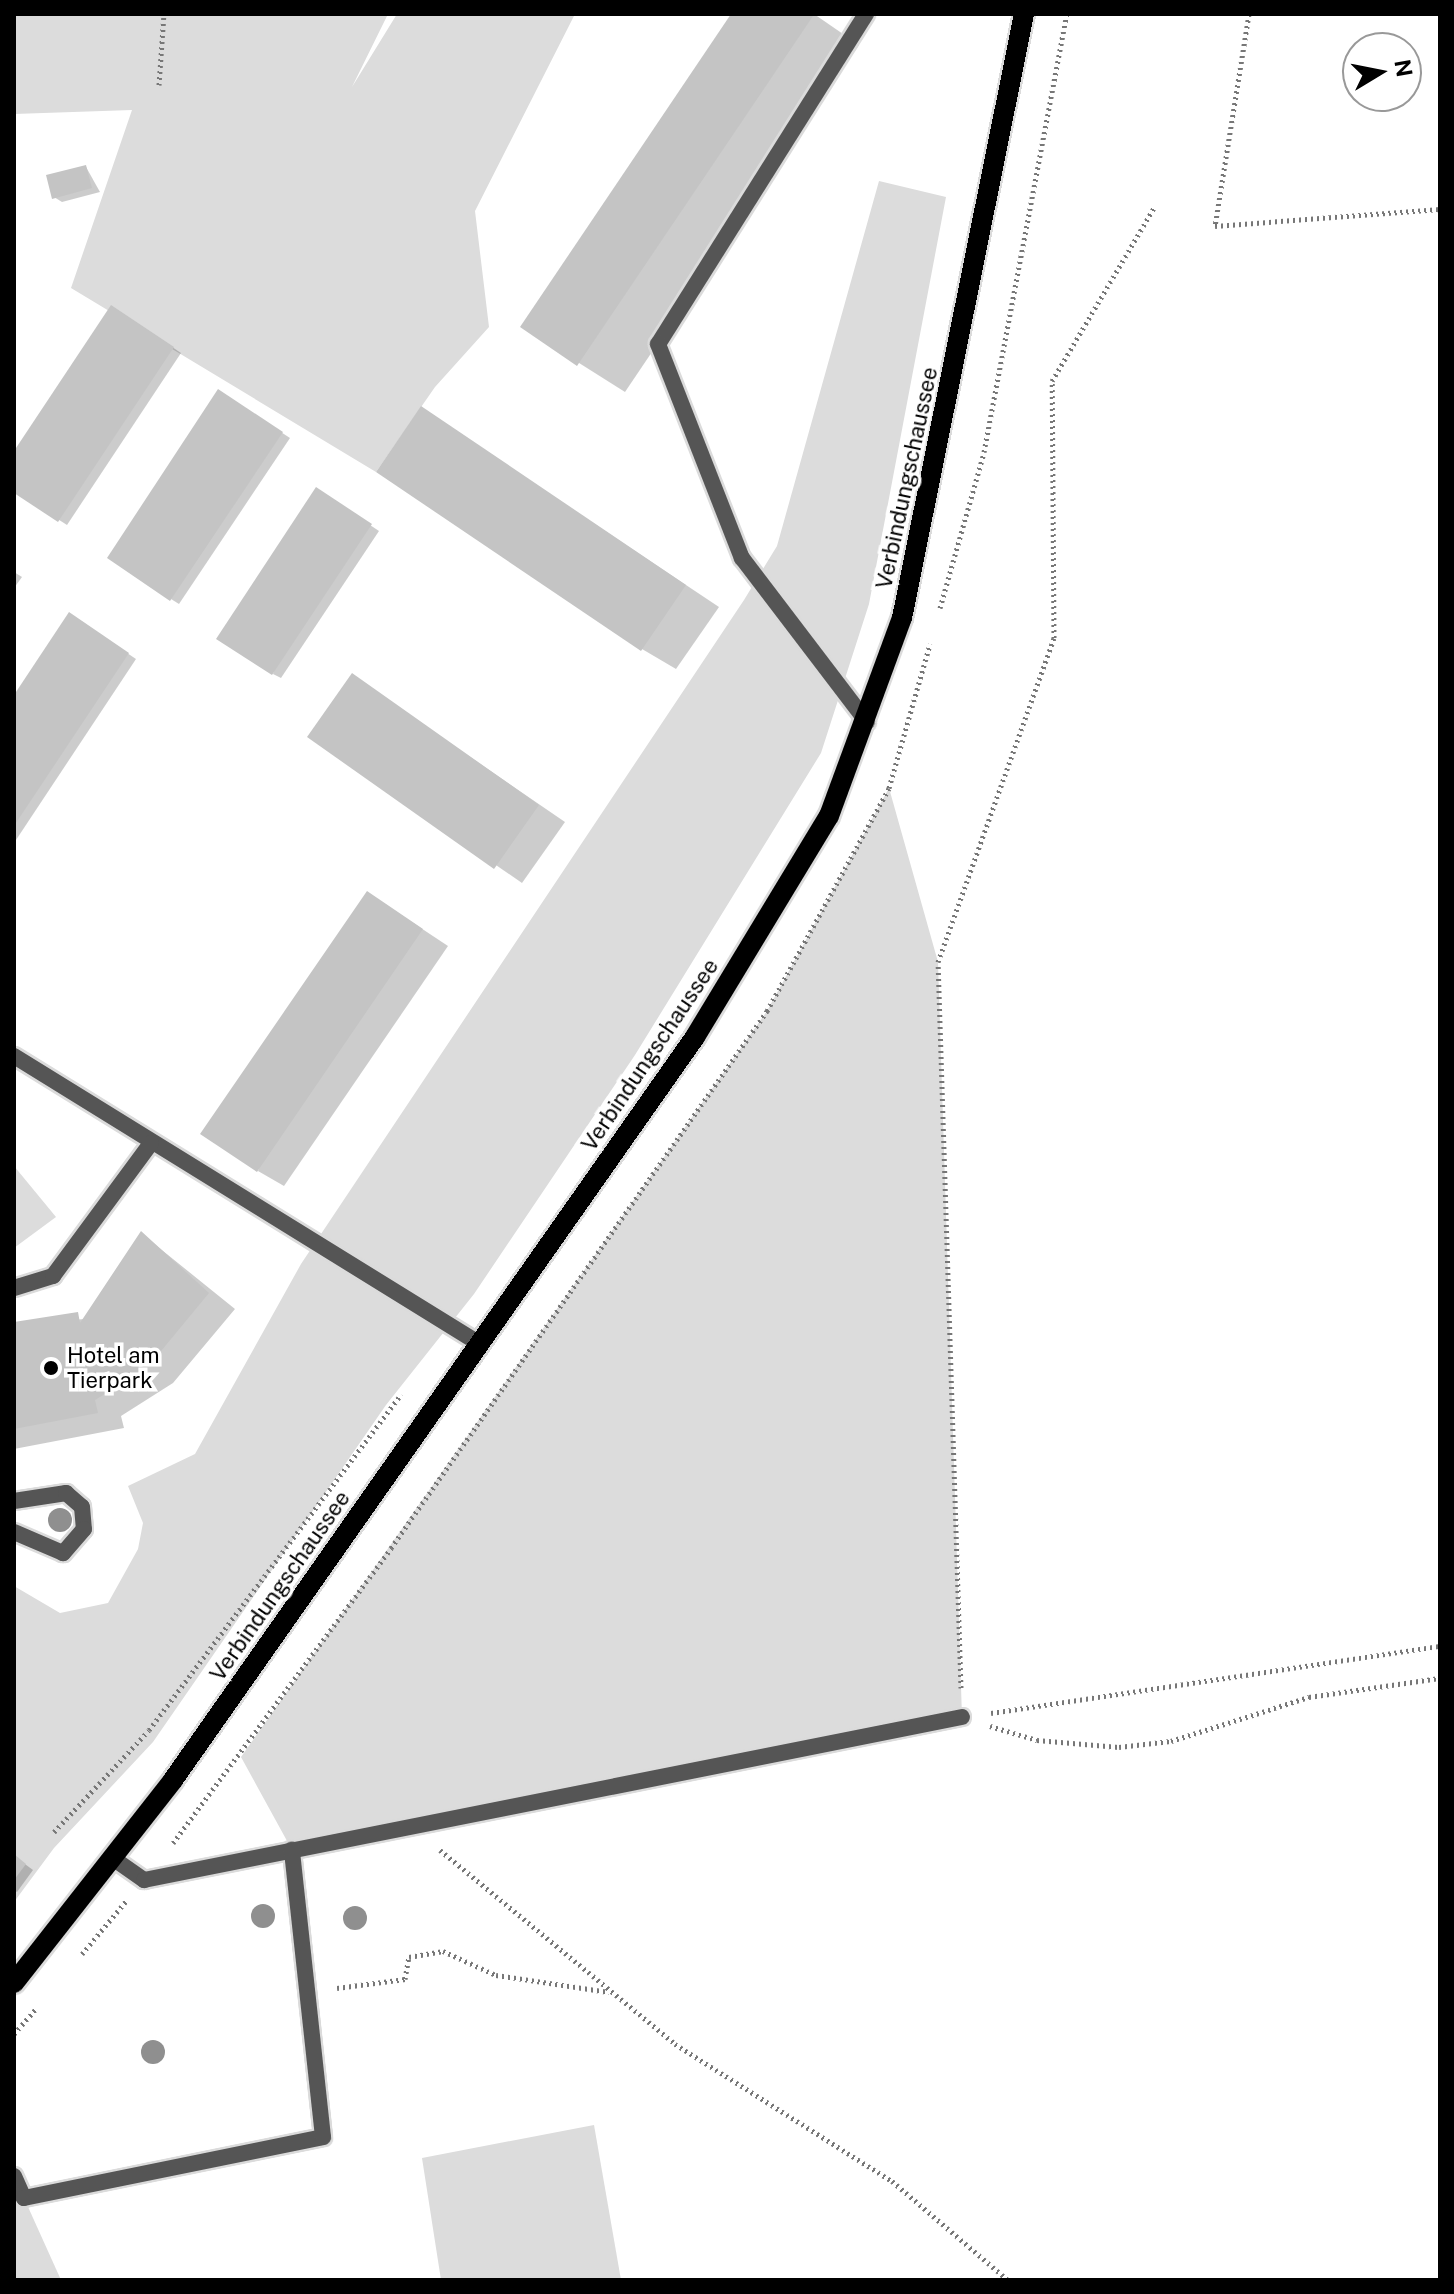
<!DOCTYPE html>
<style>
body{margin:0}
#map{position:relative;width:1454px;height:2294px;overflow:hidden;background:#fff;font-family:"Public Sans",sans-serif}
div>[style]{position:absolute}
.green>*{inset:0;background:#dcdcdc}
.shadow>*{inset:0;background:#0003}
.building>*{inset:0;background:#c4c4c4}
.path>*{height:5px;margin-top:-2.5px;transform-origin:0;background:repeating-linear-gradient(90deg,#777 0 2px,transparent 0 6px)}
.roads{filter:drop-shadow(2px 0 #dbdbdb) drop-shadow(-2px 0 #dbdbdb) drop-shadow(0 2px #dbdbdb) drop-shadow(0 -2px #dbdbdb)}
.service>*{height:16px;margin:-8px;padding:0 8px;transform-origin:8px;border-radius:8px;background:#555}
.minor>*{height:16px;margin:-8px;padding:0 8px;transform-origin:8px;border-radius:8px;background:#555}
.primary>*{height:20px;margin:-10px;padding:0 10px;transform-origin:10px;border-radius:10px;background:#000}
.trees>*{width:24px;height:24px;margin:-12px;border-radius:50%;background:#8f8f8f}
.dots>*{width:22px;height:22px;translate:-50% -50%;box-sizing:border-box;border:4px solid #fff;border-radius:50%}
span{translate:-50% -50%;white-space:nowrap;text-align:center;line-height:1.15;-webkit-text-stroke:7px #fff;paint-order:stroke}
.street-label{font-size:22px;color:#000}
.poi-label{font-size:22px;color:#000}
.left{translate:0 -50%;text-align:left}
.frame{position:absolute;inset:0;border:16px solid #000;pointer-events:none}
.north{position:absolute;left:1342px;top:32px;width:80px;height:80px;box-sizing:border-box;background:#fff;border:2px solid #999;border-radius:50%;rotate:80deg;font-size:22px;font-weight:700;line-height:32px;text-align:center;color:#000}
.north::after{content:'';display:block;margin:auto;width:28px;height:36px;background:#000;clip-path:polygon(50% 0,100% 100%,50% 72%,0 100%)}
</style>
<div id="map">
<div class="green">
<i style="clip-path:polygon(14px 14px,388px 14px,352px 87px,397px 14px,575px 14px,475px 211px,489px 327px,435px 387px,376px 472px,71px 288px,132px 110px,14px 114px)"></i>
<i style="clip-path:polygon(879px 181px,946px 197px,869px 604px,821px 753px,635px 1055px,474px 1294px,386px 1405px,153px 1742px,54px 1848px,14px 1902px,14px 1586px,60px 1613px,108px 1603px,138px 1549px,143px 1523px,128px 1486px,195px 1454px,301px 1264px,744px 600px,777px 546px)"></i>
<i style="clip-path:polygon(889px 788px,938px 962px,962px 1717px,292px 1850px,241px 1757px,767px 1011px)"></i>
<i style="clip-path:polygon(14px 1166px,56px 1217px,14px 1248px)"></i>
<i style="clip-path:polygon(594px 2125px,621px 2280px,441px 2280px,422px 2158px)"></i>
<i style="clip-path:polygon(24px 2198px,61px 2280px,14px 2280px,14px 2208px)"></i>
</div>
<div class="shadow">
<i style="clip-path:polygon(733px 14px,814px 14px,859px 45px,625px 392px,522px 327px)"></i>
<i style="clip-path:polygon(86px 167px,100px 192px,62px 202px,54px 197px)"></i>
<i style="clip-path:polygon(120px 312px,181px 353px,67px 525px,14px 491px,14px 455px)"></i>
<i style="clip-path:polygon(227px 397px,290px 438px,179px 604px,171px 599px)"></i>
<i style="clip-path:polygon(422px 409px,719px 607px,676px 669px,642px 649px)"></i>
<i style="clip-path:polygon(325px 495px,379px 531px,281px 678px,273px 674px)"></i>
<i style="clip-path:polygon(14px 572px,22px 577px,14px 588px)"></i>
<i style="clip-path:polygon(78px 620px,136px 659px,14px 843px,14px 699px)"></i>
<i style="clip-path:polygon(352px 676px,565px 822px,522px 883px,310px 737px)"></i>
<i style="clip-path:polygon(368px 893px,448px 946px,284px 1186px,258px 1171px)"></i>
<i style="clip-path:polygon(142px 1234px,235px 1309px,173px 1383px,121px 1416px,124px 1428px,14px 1449px,14px 1324px,85px 1319px)"></i>
<i style="clip-path:polygon(14px 1856px,33px 1870px,17px 1892px,14px 1890px)"></i>
</div>
<div class="building">
<i style="clip-path:polygon(731px 14px,813px 16px,577px 366px,520px 327px)"></i>
<i style="clip-path:polygon(86px 165px,92px 188px,52px 199px,46px 175px)"></i>
<i style="clip-path:polygon(111px 305px,174px 347px,58px 522px,14px 493px,14px 451px)"></i>
<i style="clip-path:polygon(218px 389px,283px 432px,170px 601px,107px 558px)"></i>
<i style="clip-path:polygon(421px 406px,686px 585px,641px 651px,376px 472px)"></i>
<i style="clip-path:polygon(316px 487px,372px 524px,272px 675px,216px 639px)"></i>
<i style="clip-path:polygon(69px 612px,129px 653px,14px 826px,14px 695px)"></i>
<i style="clip-path:polygon(352px 673px,539px 805px,494px 869px,307px 737px)"></i>
<i style="clip-path:polygon(367px 891px,423px 929px,257px 1172px,200px 1134px)"></i>
<i style="clip-path:polygon(141px 1231px,209px 1293px,147px 1368px,95px 1400px,98px 1413px,14px 1429px,14px 1322px,78px 1312px,80px 1323px)"></i>
<i style="clip-path:polygon(14px 1854px,26px 1864px,14px 1880px)"></i>
</div>
<div class="path">
<i style="left:1249px;top:14px;width:215px;rotate:99.1deg"></i>
<i style="left:1215px;top:226px;width:226px;rotate:-4.3deg"></i>
<i style="left:159px;top:85px;width:71px;rotate:-86deg"></i>
<i style="left:940px;top:608px;width:162px;rotate:-74.2deg"></i>
<i style="left:984px;top:452px;width:446px;rotate:-79.3deg"></i>
<i style="left:961px;top:1688px;width:726px;rotate:-91.81deg"></i>
<i style="left:938px;top:962px;width:344px;rotate:-70.3deg"></i>
<i style="left:1054px;top:638px;width:257px;rotate:-90.4deg"></i>
<i style="left:1052px;top:381px;width:203px;rotate:-59.5deg"></i>
<i style="left:991px;top:1713px;width:454px;rotate:-8.5deg"></i>
<i style="left:990px;top:1726px;width:49px;rotate:16.6deg"></i>
<i style="left:1037px;top:1740px;width:82px;rotate:4.9deg"></i>
<i style="left:1119px;top:1747px;width:52px;rotate:-6.6deg"></i>
<i style="left:1171px;top:1741px;width:145px;rotate:-17.7deg"></i>
<i style="left:1309px;top:1697px;width:132px;rotate:-8.3deg"></i>
<i style="left:54px;top:1832px;width:139px;rotate:-47deg"></i>
<i style="left:149px;top:1730px;width:420px;rotate:-53.1deg"></i>
<i style="left:173px;top:1843px;width:367px;rotate:-53.5deg"></i>
<i style="left:391px;top:1548px;width:656px;rotate:-55deg"></i>
<i style="left:767px;top:1011px;width:254px;rotate:-61.3deg"></i>
<i style="left:889px;top:788px;width:150px;rotate:-74.1deg"></i>
<i style="left:440px;top:1850px;width:305px;rotate:39.5deg"></i>
<i style="left:675px;top:2044px;width:257px;rotate:32.3deg"></i>
<i style="left:892px;top:2181px;width:153px;rotate:40.5deg"></i>
<i style="left:82px;top:1954px;width:70px;rotate:-50.2deg"></i>
<i style="left:337px;top:1988px;width:69px;rotate:-7.5deg"></i>
<i style="left:405px;top:1979px;width:22px;rotate:-80deg"></i>
<i style="left:409px;top:1957px;width:35px;rotate:-10deg"></i>
<i style="left:443px;top:1951px;width:58px;rotate:24.4deg"></i>
<i style="left:496px;top:1975px;width:114px;rotate:8.6deg"></i>
<i style="left:14px;top:2034px;width:35px;rotate:-49deg"></i>
</div>
<div class="roads">
<div class="service">
<i style="left:14px;top:1056px;width:548px;rotate:31.72deg"></i>
<i style="left:14px;top:1288px;width:41px;rotate:-17.1deg"></i>
<i style="left:53px;top:1276px;width:165px;rotate:-53.6deg"></i>
<i style="left:14px;top:1501px;width:53px;rotate:-8.7deg"></i>
<i style="left:66px;top:1493px;width:21px;rotate:41deg"></i>
<i style="left:82px;top:1507px;width:22px;rotate:85deg"></i>
<i style="left:84px;top:1529px;width:32px;rotate:131deg"></i>
<i style="left:63px;top:1553px;width:53px;rotate:-156.8deg"></i>
<i style="left:114px;top:1859px;width:37px;rotate:35deg"></i>
<i style="left:144px;top:1880px;width:834px;rotate:-11.27deg"></i>
<i style="left:14px;top:2176px;width:24px;rotate:66deg"></i>
<i style="left:24px;top:2198px;width:305px;rotate:-11.5deg"></i>
<i style="left:323px;top:2137px;width:289px;rotate:-96.2deg"></i>
</div>
<div class="minor">
<i style="left:866px;top:14px;width:390px;rotate:122.2deg"></i>
<i style="left:658px;top:344px;width:230px;rotate:68.6deg"></i>
<i style="left:742px;top:558px;width:206px;rotate:52.7deg"></i>
</div>
<div class="primary">
<i style="left:14px;top:1983px;width:258px;rotate:-51.9deg"></i>
<i style="left:173px;top:1780px;width:908px;rotate:-54.91deg"></i>
<i style="left:695px;top:1037px;width:258px;rotate:-58.8deg"></i>
<i style="left:829px;top:816px;width:211px;rotate:-69.8deg"></i>
<i style="left:902px;top:618px;width:616px;rotate:-78.58deg"></i>
</div>
</div>
<div class="trees">
<i style="left:60px;top:1520px"></i>
<i style="left:263px;top:1916px"></i>
<i style="left:355px;top:1918px"></i>
<i style="left:153px;top:2052px"></i>
</div>
<div class="dots">
<i style="left:51px;top:1368px;background:#000"></i>
</div>
<div class="street-label">
<span style="left:907px;top:478px;rotate:-78deg">Verbindungschaussee</span>
<span style="left:650px;top:1055px;rotate:-56deg">Verbindungschaussee</span>
<span style="left:280px;top:1586px;rotate:-55deg">Verbindungschaussee</span>
</div>
<div class="poi-label">
<span class="left" style="left:67px;top:1368px">Hotel am<br>Tierpark</span>
</div>
<div class="frame"></div>
<div class="north">N</div>
</div>
